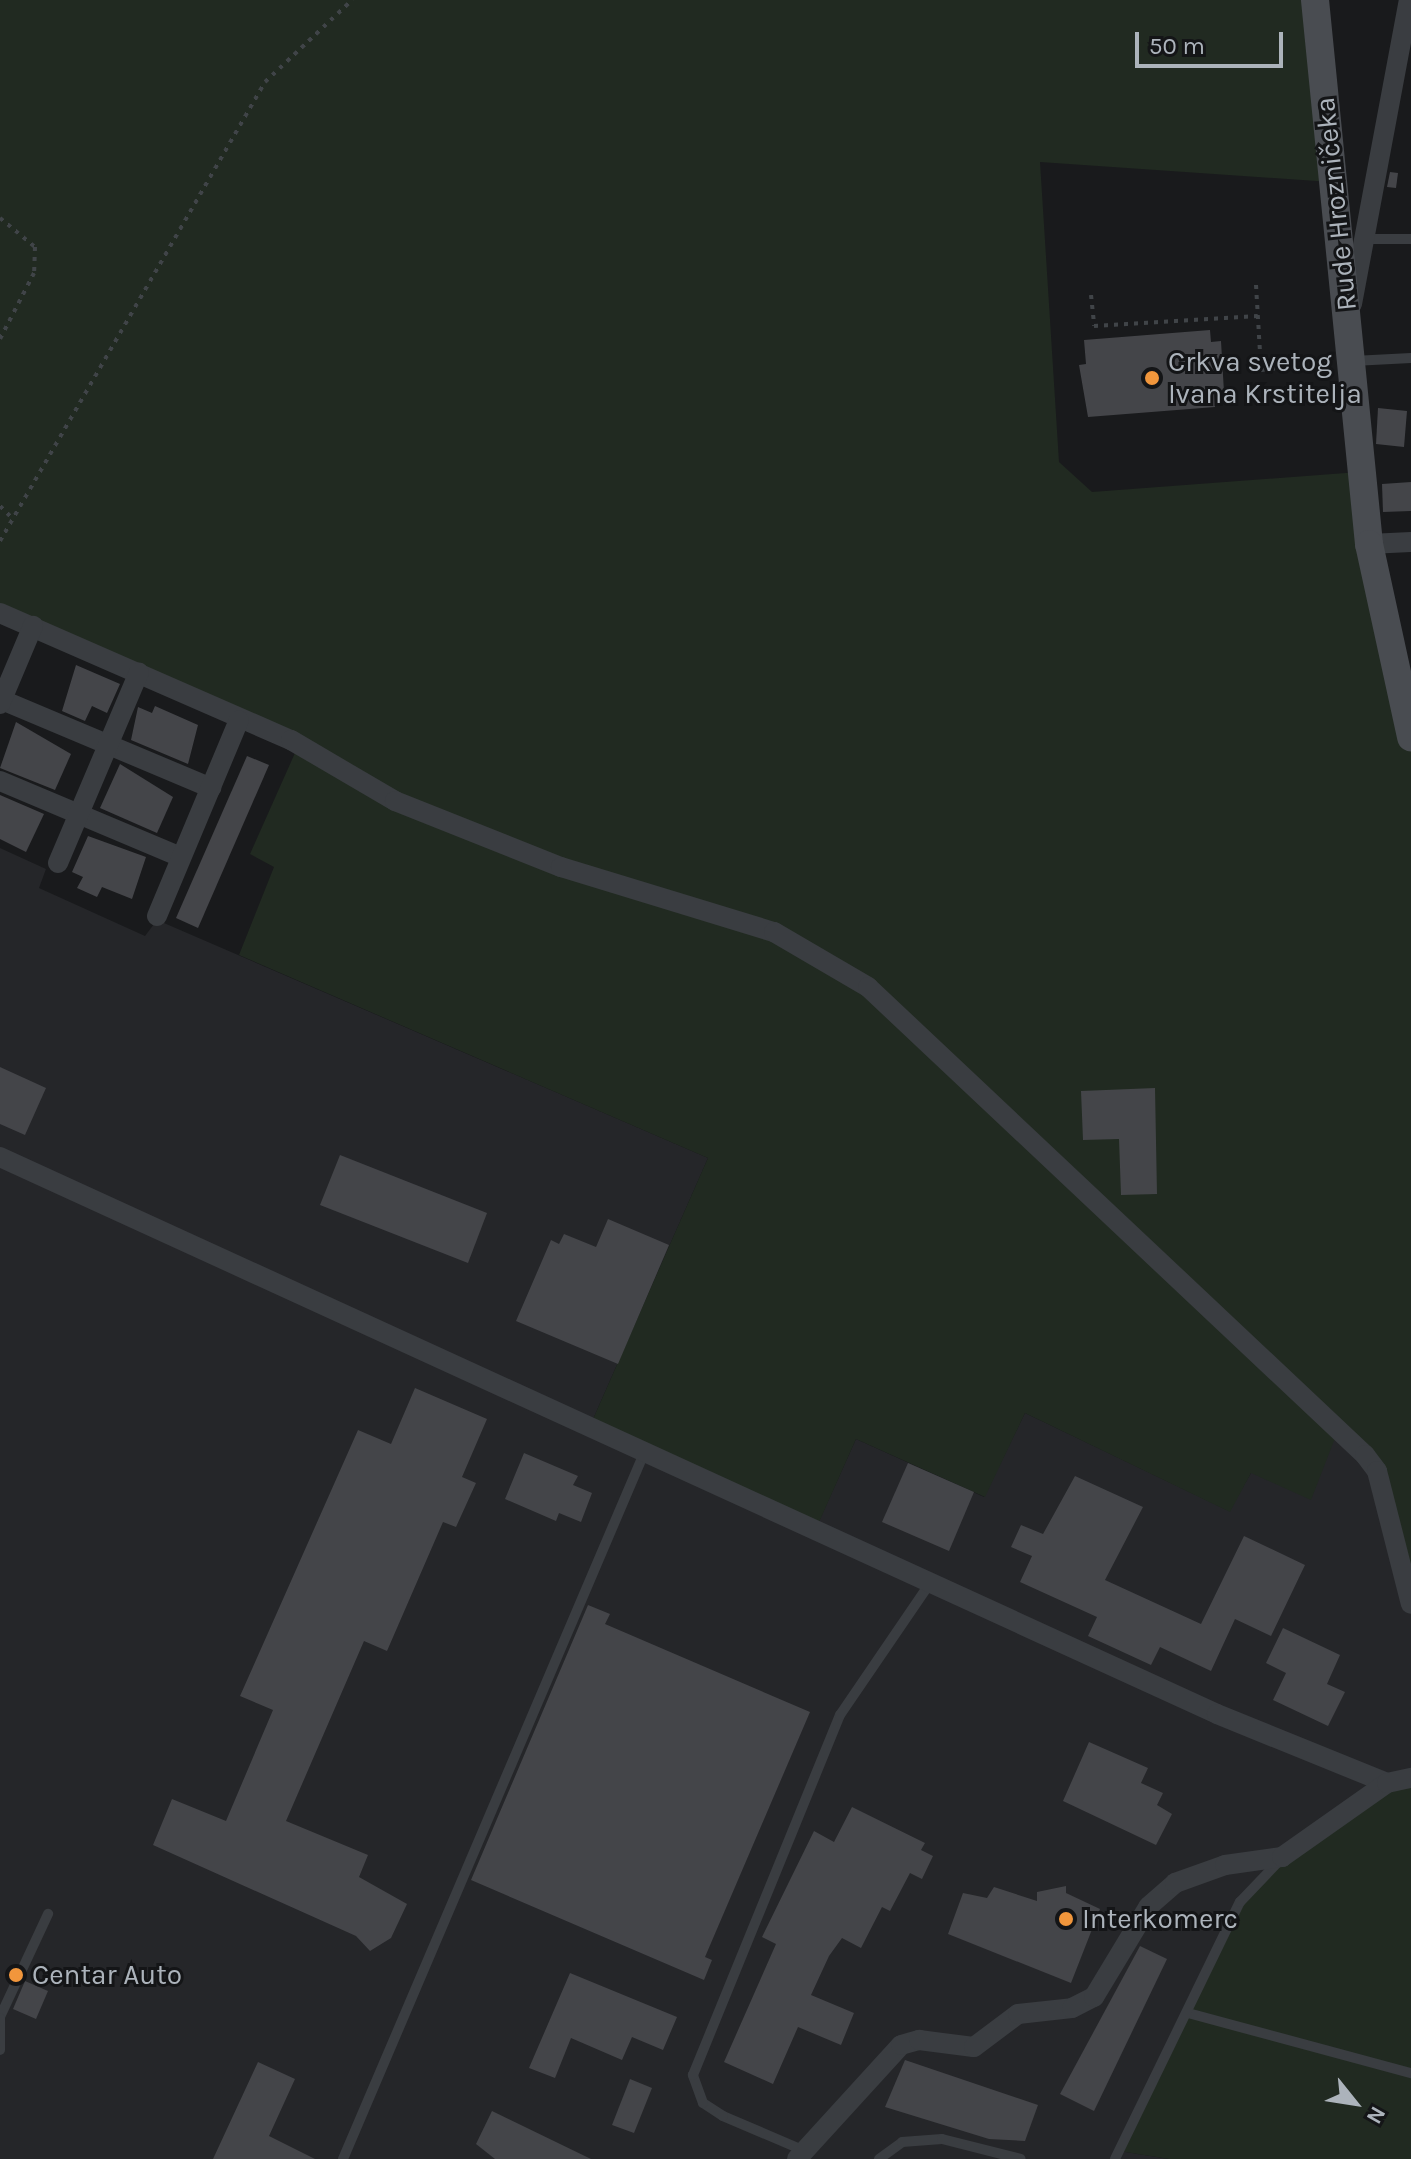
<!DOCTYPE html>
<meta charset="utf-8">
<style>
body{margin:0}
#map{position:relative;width:1411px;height:2159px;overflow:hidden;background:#191a1c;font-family:Karla,sans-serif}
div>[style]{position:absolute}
.built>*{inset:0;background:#252629}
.green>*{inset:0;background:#212a21}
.building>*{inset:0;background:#444549}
.path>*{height:4px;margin-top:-2px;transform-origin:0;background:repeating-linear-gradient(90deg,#404448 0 4px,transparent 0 10px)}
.lane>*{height:10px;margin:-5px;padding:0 5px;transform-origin:5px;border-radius:5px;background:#3a3d41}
.street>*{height:20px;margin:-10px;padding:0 10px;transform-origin:10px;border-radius:10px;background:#3a3d41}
.secondary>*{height:28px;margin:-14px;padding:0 14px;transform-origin:14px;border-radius:14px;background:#494c51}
.dots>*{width:22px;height:22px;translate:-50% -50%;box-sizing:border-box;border:4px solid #141517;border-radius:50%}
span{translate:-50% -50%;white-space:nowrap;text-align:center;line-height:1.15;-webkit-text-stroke:6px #141517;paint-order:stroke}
.street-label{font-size:28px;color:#acb3bb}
.poi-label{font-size:28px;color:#acb3bb}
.left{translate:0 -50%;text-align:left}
.north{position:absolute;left:1315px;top:2063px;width:80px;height:80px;-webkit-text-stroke:6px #141517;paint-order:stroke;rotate:120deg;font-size:22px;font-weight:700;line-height:32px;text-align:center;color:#acb3bb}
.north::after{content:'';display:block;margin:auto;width:28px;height:36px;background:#acb3bb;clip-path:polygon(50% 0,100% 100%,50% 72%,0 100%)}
.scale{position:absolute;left:1135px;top:32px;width:148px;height:36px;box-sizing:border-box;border:4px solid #acb3bb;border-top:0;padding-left:10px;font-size:24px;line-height:28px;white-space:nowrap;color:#acb3bb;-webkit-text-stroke:6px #141517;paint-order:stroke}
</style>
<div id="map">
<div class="built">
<i style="clip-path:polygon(0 848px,46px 869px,39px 888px,145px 936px,157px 920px,708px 1158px,590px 1426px,816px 1528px,856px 1439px,984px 1497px,1025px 1413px,1229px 1511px,1251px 1473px,1337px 1432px,1365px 1455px,1411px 1604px,1411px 1778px,1120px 2151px,1169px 2159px,0 2159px)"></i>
</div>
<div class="green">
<i style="clip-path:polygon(0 0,1315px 0,1331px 182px,1040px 162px,1059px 462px,1092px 492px,1359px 472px,1411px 746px,1411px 1604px,1377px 1471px,1337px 1433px,1311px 1500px,1251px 1473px,1230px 1512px,1025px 1413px,985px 1497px,856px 1439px,816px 1529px,590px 1426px,708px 1158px,239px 955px,274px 867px,250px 854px,299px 744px,0 613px)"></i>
<i style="clip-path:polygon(1411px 1778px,1411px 2159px,1169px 2159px,1119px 2151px,1240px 1902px,1282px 1857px)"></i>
</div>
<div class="building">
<i style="clip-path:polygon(1390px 172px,1398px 173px,1396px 188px,1387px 187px)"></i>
<i style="clip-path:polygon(1210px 330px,1211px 342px,1221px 341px,1224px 392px,1214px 392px,1215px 407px,1088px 417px,1079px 365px,1086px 364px,1084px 340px)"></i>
<i style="clip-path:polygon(1378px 408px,1407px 411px,1404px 447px,1376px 444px)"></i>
<i style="clip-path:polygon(1411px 482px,1411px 511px,1383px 512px,1382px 484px)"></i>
<i style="clip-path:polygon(76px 665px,120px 684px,107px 713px,92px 706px,85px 721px,62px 711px)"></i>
<i style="clip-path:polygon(155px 706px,198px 725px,188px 764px,131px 740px,138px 707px,152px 713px)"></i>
<i style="clip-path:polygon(16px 722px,71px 754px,55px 790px,0 768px)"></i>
<i style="clip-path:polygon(247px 756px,269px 765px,198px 928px,176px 918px)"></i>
<i style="clip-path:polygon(120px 764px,173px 797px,157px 833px,100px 808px)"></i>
<i style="clip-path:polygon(0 795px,44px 814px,26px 852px,0 839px)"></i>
<i style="clip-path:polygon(88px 836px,146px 857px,132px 899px,102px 887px,97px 897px,77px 888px,83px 877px,72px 872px)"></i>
<i style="clip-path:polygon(0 1067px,46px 1088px,25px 1135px,0 1124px)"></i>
<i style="clip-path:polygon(1155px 1088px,1157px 1194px,1121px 1195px,1119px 1139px,1083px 1140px,1081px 1091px)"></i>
<i style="clip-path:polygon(340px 1155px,487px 1213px,468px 1263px,320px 1205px)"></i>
<i style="clip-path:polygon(608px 1219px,669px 1245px,618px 1364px,516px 1321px,551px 1240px,559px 1244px,564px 1234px,596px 1247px)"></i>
<i style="clip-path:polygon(415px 1388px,487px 1419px,462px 1477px,476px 1483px,456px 1527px,443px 1522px,387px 1651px,364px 1641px,286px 1821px,368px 1855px,359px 1877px,407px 1904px,391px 1938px,370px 1951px,356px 1936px,153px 1845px,172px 1799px,226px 1821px,273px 1710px,240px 1696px,358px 1430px,391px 1444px)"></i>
<i style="clip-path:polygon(524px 1453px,578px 1476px,573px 1485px,592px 1493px,581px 1522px,559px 1513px,556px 1521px,505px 1499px)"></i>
<i style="clip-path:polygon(908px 1463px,974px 1492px,949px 1551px,882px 1522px)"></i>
<i style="clip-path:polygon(1075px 1476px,1143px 1507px,1105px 1580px,1201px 1624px,1244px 1536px,1305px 1565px,1271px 1636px,1235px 1619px,1211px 1671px,1160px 1647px,1151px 1665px,1088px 1636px,1097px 1617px,1020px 1582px,1032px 1556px,1011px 1547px,1021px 1525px,1043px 1534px)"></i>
<i style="clip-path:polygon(588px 1605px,610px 1614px,605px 1624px,810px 1712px,705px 1957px,712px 1960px,704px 1980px,471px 1880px)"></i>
<i style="clip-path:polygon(1283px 1628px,1340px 1655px,1327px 1684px,1345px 1692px,1328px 1726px,1273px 1700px,1286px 1673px,1266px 1663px)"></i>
<i style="clip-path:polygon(1089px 1742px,1148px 1768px,1141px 1783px,1163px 1793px,1157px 1805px,1172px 1814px,1156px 1845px,1063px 1801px)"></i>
<i style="clip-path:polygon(852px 1807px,925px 1843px,921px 1850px,933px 1856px,922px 1879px,910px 1873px,890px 1911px,882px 1907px,861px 1948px,842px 1938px,829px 1956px,811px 1995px,854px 2013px,841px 2045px,798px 2027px,773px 2084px,724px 2062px,776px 1944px,762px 1937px,814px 1831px,834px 1842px)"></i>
<i style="clip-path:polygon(1066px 1886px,1066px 1893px,1100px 1909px,1071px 1983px,948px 1934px,963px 1893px,987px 1898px,994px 1887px,1037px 1901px,1037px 1892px)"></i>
<i style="clip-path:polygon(1140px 1946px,1167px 1959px,1094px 2111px,1060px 2094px)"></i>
<i style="clip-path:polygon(570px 1973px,677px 2017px,663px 2050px,632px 2037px,622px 2060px,571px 2038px,555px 2078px,529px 2068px)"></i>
<i style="clip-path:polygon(25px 1981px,48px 1991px,36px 2019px,13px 2009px)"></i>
<i style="clip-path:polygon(905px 2060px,1038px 2105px,1025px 2141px,989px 2139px,885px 2107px)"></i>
<i style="clip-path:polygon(258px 2062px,295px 2079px,269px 2136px,315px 2159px,213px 2159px)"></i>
<i style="clip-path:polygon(630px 2079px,652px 2088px,634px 2133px,612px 2125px)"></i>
<i style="clip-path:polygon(492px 2111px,591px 2159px,495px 2159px,476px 2144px)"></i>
</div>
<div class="path">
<i style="left:0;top:218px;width:45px;rotate:39.6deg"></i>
<i style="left:35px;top:247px;width:26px;rotate:92deg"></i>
<i style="left:34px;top:273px;width:74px;rotate:117.3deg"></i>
<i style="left:1256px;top:285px;width:85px;rotate:86.6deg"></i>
<i style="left:1261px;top:370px;width:69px;rotate:-5.8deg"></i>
<i style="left:1091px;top:295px;width:31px;rotate:84deg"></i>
<i style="left:1094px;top:326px;width:164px;rotate:-3.5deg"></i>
<i style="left:0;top:506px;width:18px;rotate:45deg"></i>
<i style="left:0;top:541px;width:530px;rotate:-60deg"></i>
<i style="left:265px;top:82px;width:120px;rotate:-43.3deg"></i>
</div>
<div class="lane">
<i style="left:1365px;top:239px;width:46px"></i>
<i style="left:1353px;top:361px;width:58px;rotate:-3deg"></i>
<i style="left:1188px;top:2013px;width:231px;rotate:15.1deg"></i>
<i style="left:0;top:2017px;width:114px;rotate:-65deg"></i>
<i style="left:0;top:2018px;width:32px;rotate:90deg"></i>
<i style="left:805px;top:2151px;width:89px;rotate:-156.9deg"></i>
<i style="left:723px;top:2116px;width:24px;rotate:-147deg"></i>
<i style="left:703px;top:2103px;width:30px;rotate:-110deg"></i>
<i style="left:693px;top:2075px;width:389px;rotate:-67.8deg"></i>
<i style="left:840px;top:1715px;width:160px;rotate:-55.7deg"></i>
<i style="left:343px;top:2159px;width:770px;rotate:-66.9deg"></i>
<i style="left:879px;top:2159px;width:29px;rotate:-36deg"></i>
<i style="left:902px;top:2142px;width:40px;rotate:-4.3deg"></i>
<i style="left:942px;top:2139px;width:81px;rotate:14.2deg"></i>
<i style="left:1115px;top:2159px;width:286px;rotate:-64.1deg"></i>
<i style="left:1240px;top:1902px;width:59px;rotate:-46.4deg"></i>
</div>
<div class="street">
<i style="left:1352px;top:304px;width:309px;rotate:-79.4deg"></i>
<i style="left:1369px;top:544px;width:42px;rotate:-2.7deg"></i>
<i style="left:0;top:613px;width:318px;rotate:23.6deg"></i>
<i style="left:291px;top:740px;width:121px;rotate:30.4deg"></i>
<i style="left:395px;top:801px;width:179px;rotate:21.7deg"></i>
<i style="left:561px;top:867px;width:223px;rotate:17deg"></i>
<i style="left:774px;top:932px;width:109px;rotate:30.3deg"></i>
<i style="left:868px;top:987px;width:683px;rotate:43.28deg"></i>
<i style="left:1365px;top:1455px;width:20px;rotate:53deg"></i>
<i style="left:1377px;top:1471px;width:137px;rotate:75.7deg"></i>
<i style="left:2px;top:700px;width:227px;rotate:22.8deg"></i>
<i style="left:0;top:704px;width:85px;rotate:-67.1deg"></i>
<i style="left:0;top:781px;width:196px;rotate:22.8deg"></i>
<i style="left:58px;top:863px;width:207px;rotate:-67deg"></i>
<i style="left:157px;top:916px;width:212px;rotate:-67.3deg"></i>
<i style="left:0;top:1157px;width:1338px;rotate:24.59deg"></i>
<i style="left:1217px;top:1714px;width:183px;rotate:22.1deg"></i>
<i style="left:797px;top:2159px;width:154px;rotate:-47.6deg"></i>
<i style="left:901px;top:2045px;width:19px;rotate:-16deg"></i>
<i style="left:919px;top:2040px;width:55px;rotate:7.3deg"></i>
<i style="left:974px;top:2047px;width:55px;rotate:-36.9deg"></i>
<i style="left:1018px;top:2014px;width:54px;rotate:-6.3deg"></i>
<i style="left:1072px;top:2008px;width:25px;rotate:-27deg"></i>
<i style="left:1094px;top:1997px;width:106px;rotate:-58.9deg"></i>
<i style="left:1149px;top:1906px;width:35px;rotate:-41deg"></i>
<i style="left:1175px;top:1883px;width:53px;rotate:-19.8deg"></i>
<i style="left:1225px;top:1865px;width:58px;rotate:-8deg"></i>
<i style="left:1282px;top:1857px;width:128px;rotate:-35.2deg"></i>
<i style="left:1387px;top:1783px;width:25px;rotate:-12deg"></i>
</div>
<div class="secondary">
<i style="left:1315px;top:0;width:547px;rotate:84.33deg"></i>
<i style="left:1369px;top:544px;width:198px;rotate:77.7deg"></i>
</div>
<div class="dots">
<i style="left:1152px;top:378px;background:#f1963c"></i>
<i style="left:1066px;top:1919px;background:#f1963c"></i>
<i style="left:16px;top:1975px;background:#f1963c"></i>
</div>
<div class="street-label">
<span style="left:1336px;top:204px;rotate:-96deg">Rude Hrozničeka</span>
</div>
<div class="poi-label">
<span class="left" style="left:1168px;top:378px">Crkva svetog<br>Ivana Krstitelja</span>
<span class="left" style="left:1082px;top:1919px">Interkomerc</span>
<span class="left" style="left:32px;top:1975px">Centar Auto</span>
</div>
<div class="north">N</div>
<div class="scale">50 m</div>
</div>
